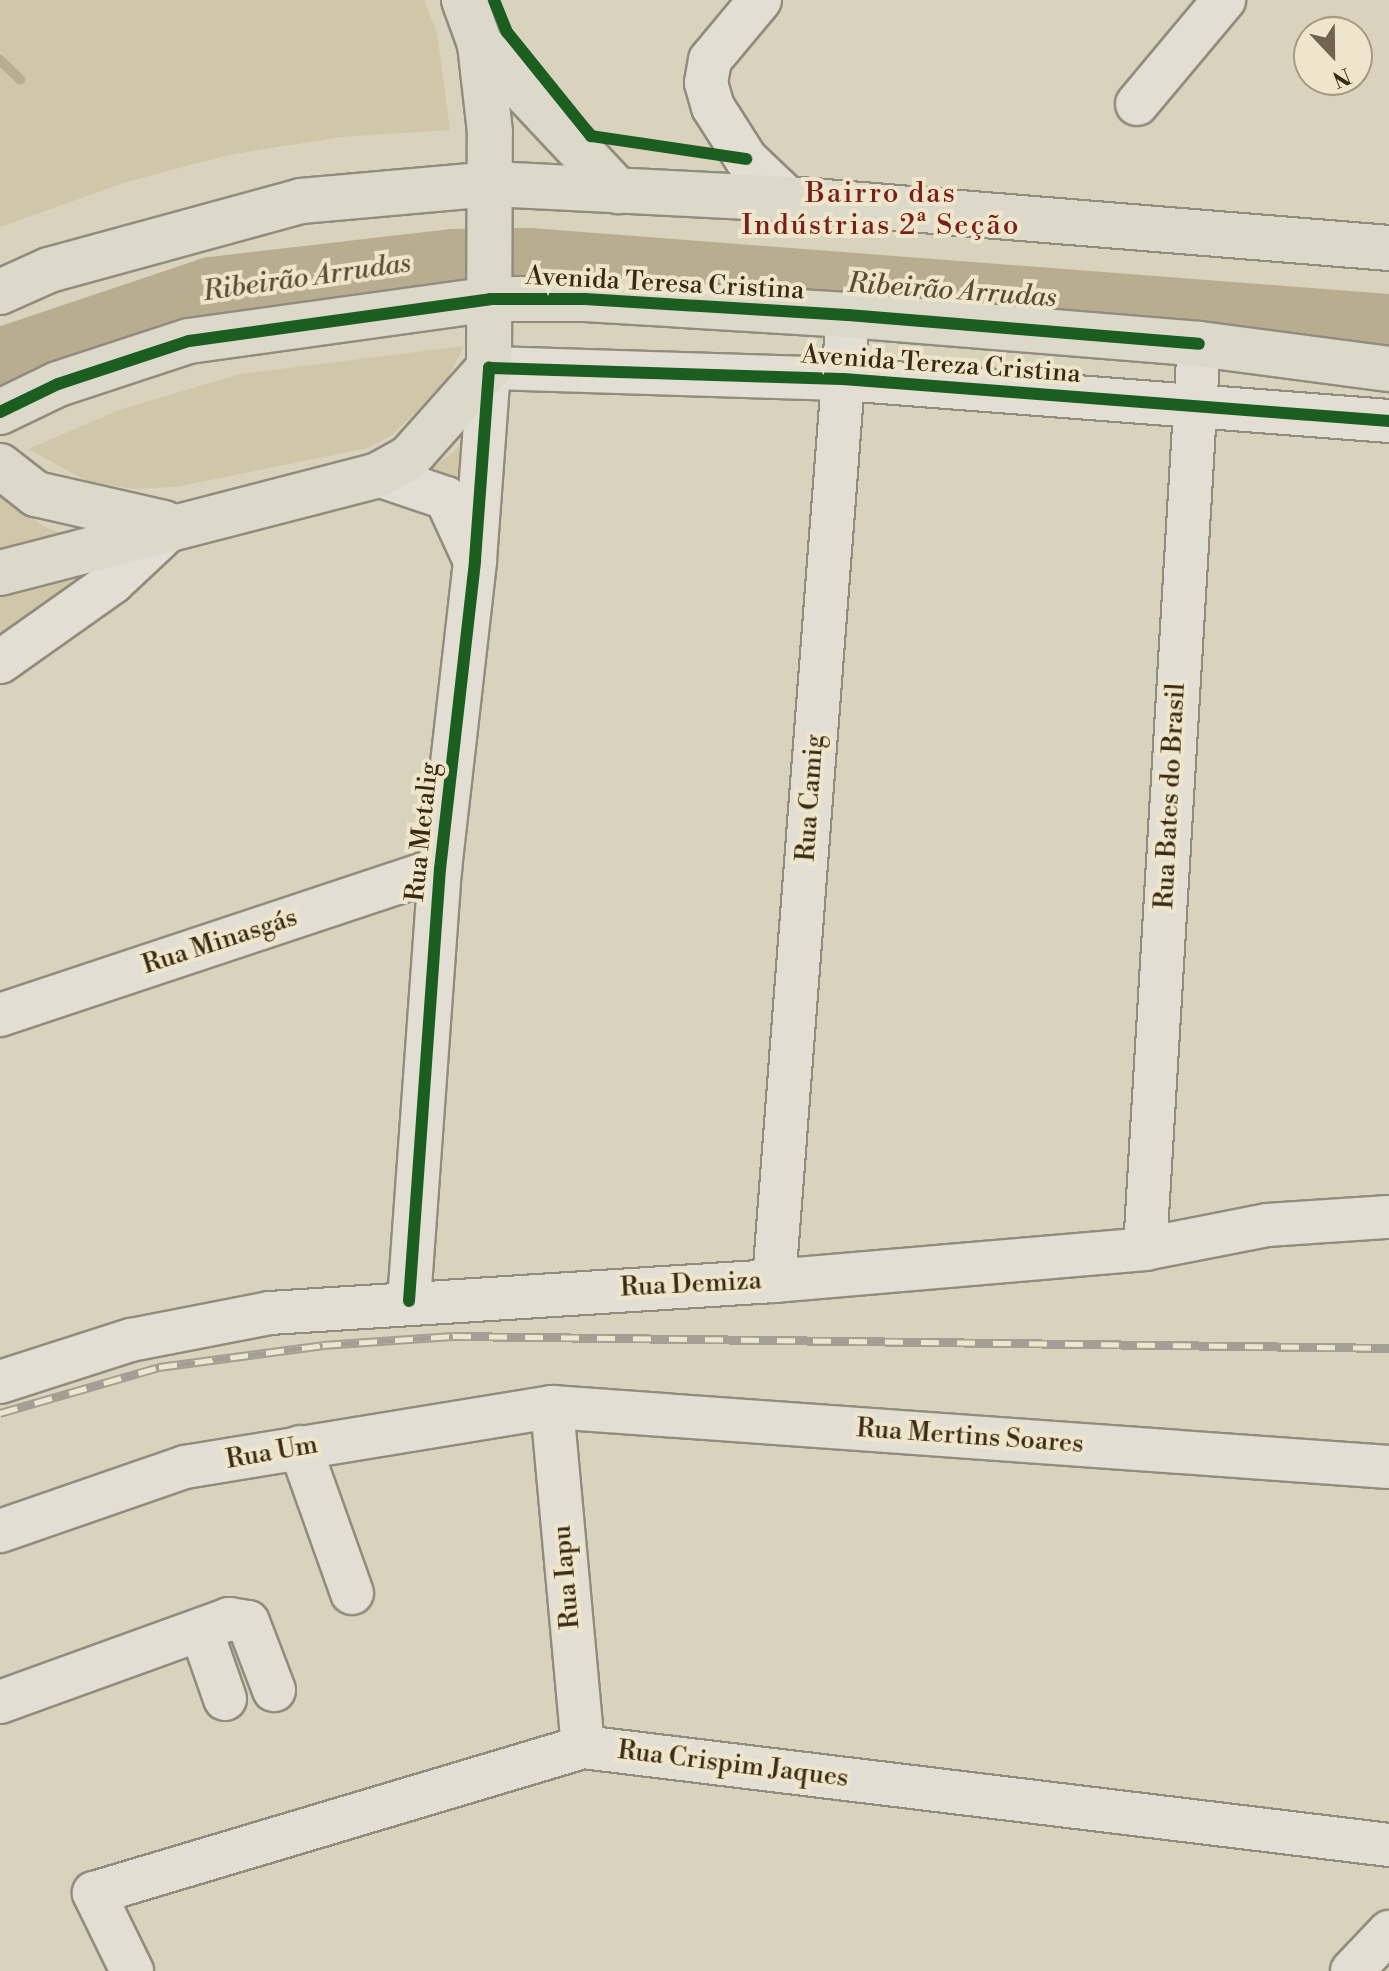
<!DOCTYPE html>
<meta charset="utf-8">
<style>
body{margin:0}
#map{position:relative;width:1389px;height:1971px;overflow:hidden;background:#d9d3bd;font-family:"Libre Bodoni",serif}
div>[style]{position:absolute}
.green>*{inset:0;background:#d0c6a8}
.stream>*{height:10px;margin:-5px;padding:0 5px;transform-origin:5px;border-radius:5px;background:#b9ad8f}
.river>*{height:60px;margin:-30px;padding:0 30px;transform-origin:30px;border-radius:30px;background:#b9ad8f}
.roads{filter:drop-shadow(2px 0 #928c7d) drop-shadow(-2px 0 #928c7d) drop-shadow(0 2px #928c7d) drop-shadow(0 -2px #928c7d)}
.minor>*{height:42px;margin:-21px;padding:0 21px;transform-origin:21px;border-radius:21px;background:#e2ded3}
.major>*{height:44px;margin:-22px;padding:0 22px;transform-origin:22px;border-radius:22px;background:#dcd9cb}
.rail>*{height:9px;margin-top:-4.5px;transform-origin:0;background:repeating-linear-gradient(90deg,#eee6cc 0 18px,#a39f95 0 36px);box-sizing:border-box;border-block:2px solid #a39f95}
.cycleway>*{height:12px;margin:-6px;padding:0 6px;transform-origin:6px;border-radius:6px;background:#1b5e20}
span{translate:-50% -50%;white-space:nowrap;text-align:center;line-height:1.15;-webkit-text-stroke:8px #eee6cc;paint-order:stroke}
.street-label{font-size:26px;color:#3b2912}
.neighbourhood-label{font-size:28px;color:#7a1f14;letter-spacing:2px}
.water-label{font-size:28px;color:#5d4c32;font-style:italic}
.north{position:absolute;left:1293px;top:16px;width:80px;height:80px;box-sizing:border-box;background:#eee6cc;border:2px solid #a69a82;border-radius:50%;rotate:158deg;font-size:22px;font-weight:700;line-height:32px;text-align:center;color:#3b2912}
.north::after{content:'';display:block;margin:auto;width:28px;height:36px;background:#72644e;clip-path:polygon(50% 0,100% 100%,50% 72%,0 100%)}
</style>
<div id="map">
<div class="green">
<i style="clip-path:polygon(0 0,424px 0,437px 32px,450px 130px,341px 137px,228px 155px,126px 182px,0 227px)"></i>
<i style="clip-path:polygon(464px 346px,447px 379px,394px 434px,368px 448px,175px 487px,133px 489px,87px 481px,28px 449px,122px 409px,240px 374px)"></i>
<i style="clip-path:polygon(480px 423px,470px 521px,417px 478px,453px 453px)"></i>
<i style="clip-path:polygon(0 492px,43px 526px,73px 538px,0 559px)"></i>
<i style="clip-path:polygon(113px 553px,0 653px,0 585px)"></i>
</div>
<div class="stream">
<i style="left:0;top:60px;width:28px;rotate:44deg"></i>
</div>
<div class="river">
<i style="left:0;top:358px;width:223px;rotate:-18.6deg"></i>
<i style="left:211px;top:287px;width:243px;rotate:-6.6deg"></i>
<i style="left:452px;top:259px;width:77px;rotate:-0.7deg"></i>
<i style="left:529px;top:258px;width:863px;rotate:4.39deg"></i>
</div>
<div class="roads">
<div class="minor">
<i style="left:760px;top:0;width:78px;rotate:129.8deg"></i>
<i style="left:710px;top:60px;width:23px;rotate:100deg"></i>
<i style="left:706px;top:83px;width:25px;rotate:74deg"></i>
<i style="left:713px;top:107px;width:62px;rotate:57.6deg"></i>
<i style="left:746px;top:159px;width:58px;rotate:43.6deg"></i>
<i style="left:1137px;top:104px;width:136px;rotate:-50.1deg"></i>
<i style="left:378px;top:475px;width:72px;rotate:18.7deg"></i>
<i style="left:446px;top:498px;width:67px;rotate:65.3deg"></i>
<i style="left:0;top:662px;width:138px;rotate:-35.3deg"></i>
<i style="left:113px;top:582px;width:83px;rotate:-43.1deg"></i>
<i style="left:0;top:1015px;width:464px;rotate:-18.4deg"></i>
<i style="left:1145px;top:1249px;width:907px;rotate:-86.59deg"></i>
<i style="left:774px;top:1281px;width:969px;rotate:-85.62deg"></i>
<i style="left:409px;top:1301px;width:433px;rotate:-85.9deg"></i>
<i style="left:440px;top:869px;width:311px;rotate:-83.5deg"></i>
<i style="left:475px;top:560px;width:193px;rotate:-85.8deg"></i>
<i style="left:489px;top:368px;width:354px;rotate:1.8deg"></i>
<i style="left:843px;top:379px;width:548px;rotate:4.4deg"></i>
<i style="left:0;top:1382px;width:138px;rotate:-17.8deg"></i>
<i style="left:131px;top:1340px;width:142px;rotate:-11deg"></i>
<i style="left:270px;top:1313px;width:505px;rotate:-3.63deg"></i>
<i style="left:774px;top:1281px;width:372px;rotate:-4.9deg"></i>
<i style="left:1145px;top:1249px;width:124px;rotate:-11.1deg"></i>
<i style="left:1267px;top:1225px;width:122px;rotate:-3.8deg"></i>
<i style="left:552px;top:1407px;width:341px;rotate:84.8deg"></i>
<i style="left:300px;top:1447px;width:155px;rotate:70.4deg"></i>
<i style="left:0;top:1531px;width:196px;rotate:-19.1deg"></i>
<i style="left:185px;top:1467px;width:372px;rotate:-9.3deg"></i>
<i style="left:552px;top:1407px;width:839px;rotate:4.1deg"></i>
<i style="left:201px;top:1630px;width:73px;rotate:70.8deg"></i>
<i style="left:0;top:1702px;width:244px;rotate:-19.9deg"></i>
<i style="left:229px;top:1619px;width:19px;rotate:9deg"></i>
<i style="left:248px;top:1622px;width:73px;rotate:69.1deg"></i>
<i style="left:132px;top:1971px;width:87px;rotate:-116deg"></i>
<i style="left:94px;top:1893px;width:510px;rotate:-16.62deg"></i>
<i style="left:583px;top:1747px;width:812px;rotate:6.93deg"></i>
<i style="left:1352px;top:1971px;width:54px;rotate:-46.5deg"></i>
</div>
<div class="major">
<i style="left:480px;top:44px;width:202px;rotate:46.8deg"></i>
<i style="left:0;top:292px;width:54px;rotate:-24.2deg"></i>
<i style="left:49px;top:270px;width:261px;rotate:-15.3deg"></i>
<i style="left:301px;top:201px;width:193px;rotate:-5.1deg"></i>
<i style="left:493px;top:184px;width:295px;rotate:2.9deg"></i>
<i style="left:788px;top:199px;width:603px;rotate:4.66deg"></i>
<i style="left:0;top:412px;width:64px;rotate:-25.8deg"></i>
<i style="left:58px;top:384px;width:138px;rotate:-18.2deg"></i>
<i style="left:189px;top:341px;width:304px;rotate:-7.9deg"></i>
<i style="left:490px;top:299px;width:95px"></i>
<i style="left:585px;top:299px;width:263px;rotate:3.5deg"></i>
<i style="left:848px;top:315px;width:352px;rotate:4.7deg"></i>
<i style="left:1199px;top:344px;width:192px;rotate:7.5deg"></i>
<i style="left:0;top:466px;width:46px;rotate:37.9deg"></i>
<i style="left:36px;top:494px;width:131px;rotate:12.8deg"></i>
<i style="left:0;top:573px;width:390px;rotate:-14.5deg"></i>
<i style="left:378px;top:475px;width:35px;rotate:-29deg"></i>
<i style="left:409px;top:458px;width:120px;rotate:-48.4deg"></i>
<i style="left:489px;top:368px;width:236px;rotate:-89.8deg"></i>
<i style="left:490px;top:132px;width:89px;rotate:-96.5deg"></i>
<i style="left:480px;top:44px;width:47px;rotate:-110deg"></i>
</div>
</div>
<div class="rail">
<i style="left:0;top:1413px;width:166px;rotate:-16.1deg"></i>
<i style="left:159px;top:1367px;width:165px;rotate:-7.6deg"></i>
<i style="left:323px;top:1345px;width:130px;rotate:-4deg"></i>
<i style="left:453px;top:1336px;width:936px;rotate:0.73deg"></i>
</div>
<div class="cycleway">
<i style="left:494px;top:0;width:35px;rotate:68deg"></i>
<i style="left:507px;top:32px;width:134px;rotate:51.1deg"></i>
<i style="left:591px;top:136px;width:157px;rotate:8.4deg"></i>
<i style="left:0;top:412px;width:64px;rotate:-25.8deg"></i>
<i style="left:58px;top:384px;width:138px;rotate:-18.2deg"></i>
<i style="left:189px;top:341px;width:304px;rotate:-7.9deg"></i>
<i style="left:490px;top:299px;width:95px"></i>
<i style="left:585px;top:299px;width:263px;rotate:3.5deg"></i>
<i style="left:848px;top:315px;width:352px;rotate:4.7deg"></i>
<i style="left:409px;top:1301px;width:433px;rotate:-85.9deg"></i>
<i style="left:440px;top:869px;width:311px;rotate:-83.5deg"></i>
<i style="left:475px;top:560px;width:193px;rotate:-85.8deg"></i>
<i style="left:489px;top:368px;width:354px;rotate:1.8deg"></i>
<i style="left:843px;top:379px;width:548px;rotate:4.4deg"></i>
</div>
<div class="street-label">
<span style="left:665px;top:284px;rotate:3deg">Avenida Teresa Cristina</span>
<span style="left:941px;top:365px;rotate:4deg">Avenida Tereza Cristina</span>
<span style="left:1171px;top:796px;rotate:-87deg">Rua Bates do Brasil</span>
<span style="left:811px;top:798px;rotate:-86deg">Rua Camig</span>
<span style="left:423px;top:832px;rotate:-84deg">Rua Metalig</span>
<span style="left:220px;top:942px;rotate:-18deg">Rua Minasgás</span>
<span style="left:691px;top:1285px;rotate:-3deg">Rua Demiza</span>
<span style="left:970px;top:1437px;rotate:4deg">Rua Mertins Soares</span>
<span style="left:272px;top:1453px;rotate:-10deg">Rua Um</span>
<span style="left:567px;top:1577px;rotate:-95deg">Rua Iapu</span>
<span style="left:733px;top:1765px;rotate:7deg">Rua Crispim Jaques</span>
</div>
<div class="neighbourhood-label">
<span style="left:881px;top:210px">Bairro das<br>Indústrias 2ª Seção</span>
</div>
<div class="water-label">
<span style="left:307px;top:278px;rotate:-8deg">Ribeirão Arrudas</span>
<span style="left:952px;top:291px;rotate:4deg">Ribeirão Arrudas</span>
</div>
<div class="north">N</div>
</div>
